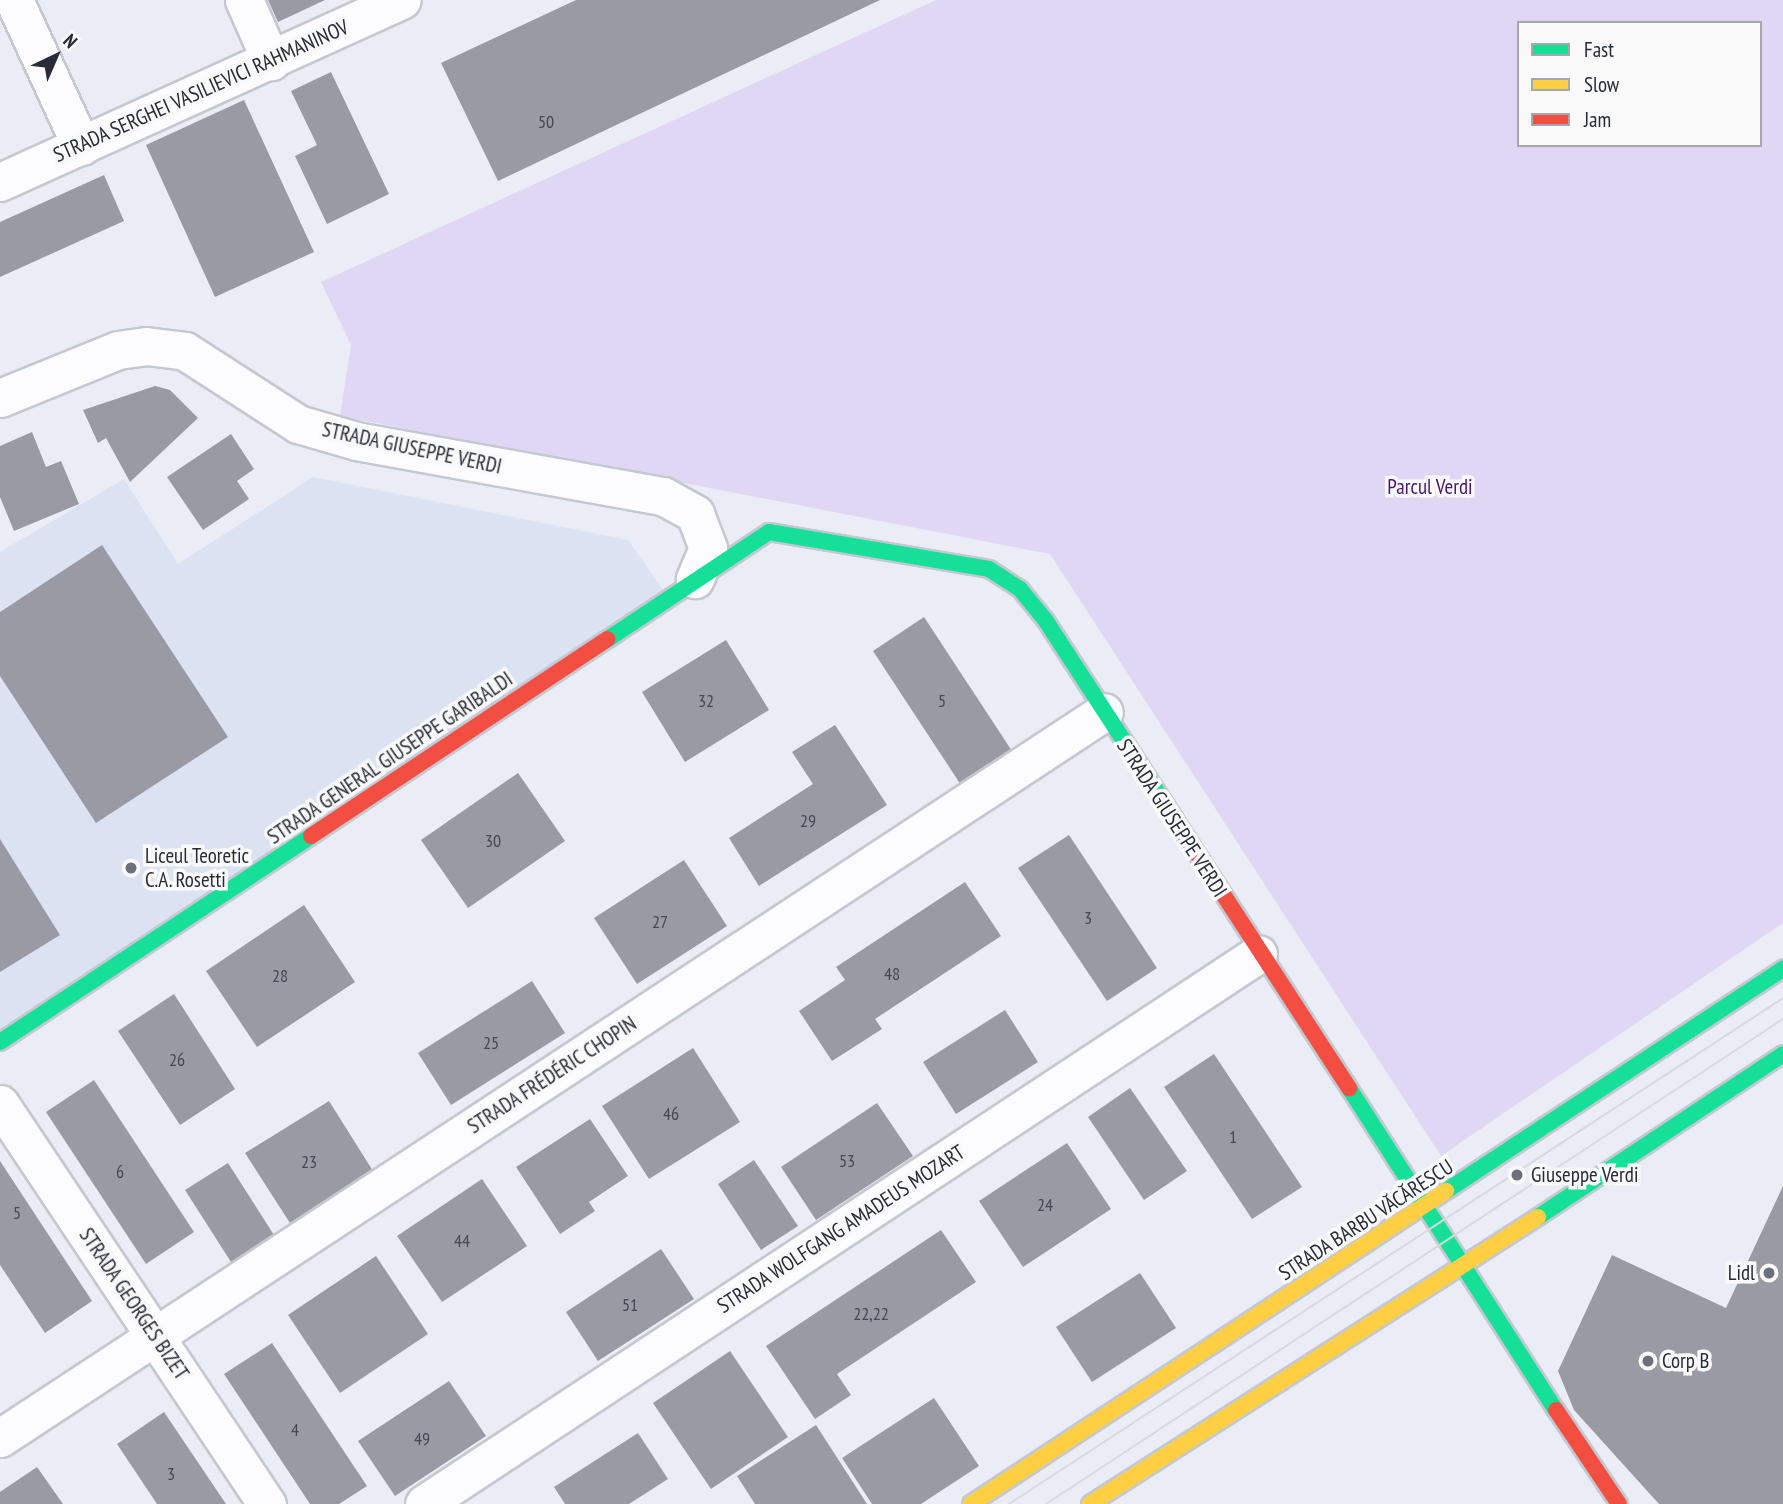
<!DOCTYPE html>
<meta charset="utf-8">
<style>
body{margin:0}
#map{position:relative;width:1783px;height:1504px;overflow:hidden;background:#eaedf5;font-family:"PT Sans Narrow",sans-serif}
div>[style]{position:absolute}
.built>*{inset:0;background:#dbe3f3}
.green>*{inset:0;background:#e0d7f4}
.building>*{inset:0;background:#999aa4}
.roads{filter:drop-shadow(2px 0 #c4c8d1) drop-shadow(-2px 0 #c4c8d1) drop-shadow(0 2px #c4c8d1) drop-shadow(0 -2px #c4c8d1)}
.street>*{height:37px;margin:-18.5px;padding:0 18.5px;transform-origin:18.5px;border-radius:18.5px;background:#fcfcfe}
.fast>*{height:16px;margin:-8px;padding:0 8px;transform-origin:8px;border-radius:8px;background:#16e098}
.slow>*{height:16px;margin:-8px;padding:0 8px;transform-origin:8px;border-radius:8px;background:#ffcf43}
.jam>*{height:16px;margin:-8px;padding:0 8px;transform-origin:8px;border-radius:8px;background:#f24e42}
.tram>*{height:2px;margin:-1px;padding:0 1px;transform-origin:1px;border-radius:1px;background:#d7d9db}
.dots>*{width:19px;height:19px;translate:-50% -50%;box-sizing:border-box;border:4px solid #f9f9f9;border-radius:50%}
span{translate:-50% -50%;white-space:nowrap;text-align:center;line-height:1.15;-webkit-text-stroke:7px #f9f9f9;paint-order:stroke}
.number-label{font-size:18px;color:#444854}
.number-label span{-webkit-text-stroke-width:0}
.street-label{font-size:21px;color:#272c39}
.park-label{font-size:21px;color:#4a1675}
.poi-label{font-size:21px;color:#272c39}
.left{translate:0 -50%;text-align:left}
.right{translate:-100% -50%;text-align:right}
.legend{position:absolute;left:1517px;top:21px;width:245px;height:126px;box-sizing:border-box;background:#f9f9f9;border:2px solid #a5a7ac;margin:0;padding:9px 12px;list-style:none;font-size:21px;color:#272c39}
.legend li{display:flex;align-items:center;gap:14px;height:35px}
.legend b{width:35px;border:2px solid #a5a7ac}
.north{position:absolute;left:21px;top:21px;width:70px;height:70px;-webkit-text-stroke:5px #f9f9f9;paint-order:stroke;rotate:44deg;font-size:19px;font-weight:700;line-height:28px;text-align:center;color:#272c39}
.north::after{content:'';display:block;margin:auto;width:24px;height:32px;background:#272c39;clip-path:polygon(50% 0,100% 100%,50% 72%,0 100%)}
</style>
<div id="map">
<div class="built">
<i style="clip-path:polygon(313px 477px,628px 540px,668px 597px,0 1042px,0 552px,124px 479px,178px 564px)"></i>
</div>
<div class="green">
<i style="clip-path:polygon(evenodd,936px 0,1783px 0,1783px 923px,1441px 1156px,1050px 554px,340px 416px,351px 345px,321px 282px,936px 0,1519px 23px,1760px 23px,1760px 145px,1519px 145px,1519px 23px)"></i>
</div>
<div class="building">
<i style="clip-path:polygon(268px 0,325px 0,278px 22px)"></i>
<i style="clip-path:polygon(576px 0,880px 0,498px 181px,441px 63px)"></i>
<i style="clip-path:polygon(331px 72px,389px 194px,327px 224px,295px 156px,317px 145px,291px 91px)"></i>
<i style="clip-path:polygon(244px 100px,314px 252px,215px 297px,146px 145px)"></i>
<i style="clip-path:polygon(104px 175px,124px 221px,0 277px,0 222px)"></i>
<i style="clip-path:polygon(155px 386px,170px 390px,198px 418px,130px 482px,106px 438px,98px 443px,83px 410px)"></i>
<i style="clip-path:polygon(32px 432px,46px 467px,61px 461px,79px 504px,14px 531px,0 497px,0 446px)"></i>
<i style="clip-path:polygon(231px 434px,254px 469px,237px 481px,249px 499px,203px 530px,167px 477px)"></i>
<i style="clip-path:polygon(102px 545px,228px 737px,96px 823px,0 676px,0 612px)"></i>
<i style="clip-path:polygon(924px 617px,1012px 751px,961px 785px,873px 651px)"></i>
<i style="clip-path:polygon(726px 640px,769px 710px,685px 762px,642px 692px)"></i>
<i style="clip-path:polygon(835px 725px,887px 805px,759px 886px,729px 838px,813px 784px,792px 752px)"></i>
<i style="clip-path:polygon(518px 773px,565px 841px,468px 908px,421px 840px)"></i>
<i style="clip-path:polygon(1069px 835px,1157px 968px,1107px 1001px,1018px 868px)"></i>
<i style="clip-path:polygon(0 839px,60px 935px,0 972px)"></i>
<i style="clip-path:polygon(684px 860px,727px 926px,637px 984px,594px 918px)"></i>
<i style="clip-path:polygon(965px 882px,1001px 936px,875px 1019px,882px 1029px,832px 1061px,799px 1011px,845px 980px,836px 967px)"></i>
<i style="clip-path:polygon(304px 905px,355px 982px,257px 1047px,206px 971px)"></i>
<i style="clip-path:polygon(532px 981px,565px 1033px,451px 1105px,418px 1053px)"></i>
<i style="clip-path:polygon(174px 994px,235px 1089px,180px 1125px,118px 1031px)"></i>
<i style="clip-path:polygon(1005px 1010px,1038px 1062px,956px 1114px,923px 1062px)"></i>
<i style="clip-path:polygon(693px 1048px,740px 1122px,649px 1179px,602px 1106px)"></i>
<i style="clip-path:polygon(1214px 1054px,1302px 1187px,1252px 1219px,1164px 1087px)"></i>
<i style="clip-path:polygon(94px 1080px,194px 1232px,146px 1264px,46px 1112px)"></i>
<i style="clip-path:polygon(1130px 1088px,1187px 1171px,1144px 1200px,1088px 1117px)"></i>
<i style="clip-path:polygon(329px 1101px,373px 1171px,290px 1223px,245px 1153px)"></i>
<i style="clip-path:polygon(877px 1103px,913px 1156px,816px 1220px,781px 1167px)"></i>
<i style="clip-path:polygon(590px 1119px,628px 1176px,589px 1202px,595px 1211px,560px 1234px,516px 1167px)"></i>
<i style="clip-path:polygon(1067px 1143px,1111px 1209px,1023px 1267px,979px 1201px)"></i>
<i style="clip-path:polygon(754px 1160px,798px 1226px,761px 1250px,718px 1184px)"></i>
<i style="clip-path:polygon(0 1161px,92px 1301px,45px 1333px,0 1265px)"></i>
<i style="clip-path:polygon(228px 1163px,274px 1235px,231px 1262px,185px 1190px)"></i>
<i style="clip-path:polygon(482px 1179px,527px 1246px,442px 1302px,397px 1236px)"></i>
<i style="clip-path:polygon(1783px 1186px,1783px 1504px,1659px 1504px,1574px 1410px,1558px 1371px,1612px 1255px,1726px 1308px)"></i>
<i style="clip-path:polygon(941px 1230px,976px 1282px,837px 1374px,851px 1395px,815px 1419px,766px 1346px)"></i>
<i style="clip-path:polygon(661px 1249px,694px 1299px,598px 1361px,566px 1312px)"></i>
<i style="clip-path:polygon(376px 1256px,428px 1334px,340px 1393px,288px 1315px)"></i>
<i style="clip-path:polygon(1140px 1273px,1176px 1328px,1092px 1382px,1056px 1327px)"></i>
<i style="clip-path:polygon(272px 1343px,367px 1486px,339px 1504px,310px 1504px,224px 1374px)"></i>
<i style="clip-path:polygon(730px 1351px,788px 1437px,711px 1489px,653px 1403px)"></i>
<i style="clip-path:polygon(449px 1381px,486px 1436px,395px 1496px,358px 1441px)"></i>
<i style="clip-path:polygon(934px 1398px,979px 1466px,921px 1504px,872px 1504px,842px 1458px)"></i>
<i style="clip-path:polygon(164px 1412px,226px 1504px,157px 1504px,117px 1444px)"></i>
<i style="clip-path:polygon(816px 1425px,867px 1504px,755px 1504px,737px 1476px)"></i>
<i style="clip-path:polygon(638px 1433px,668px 1479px,629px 1504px,565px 1504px,554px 1487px)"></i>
<i style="clip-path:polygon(37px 1467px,63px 1504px,0 1504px,0 1492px)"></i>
</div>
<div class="roads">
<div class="street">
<i style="left:14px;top:0;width:161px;rotate:65.3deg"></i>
<i style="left:244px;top:0;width:67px;rotate:66.1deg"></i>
<i style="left:0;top:182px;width:441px;rotate:-24.4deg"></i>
<i style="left:0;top:398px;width:127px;rotate:-22.1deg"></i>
<i style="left:118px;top:350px;width:28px;rotate:-8deg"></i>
<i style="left:146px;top:346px;width:39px;rotate:7deg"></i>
<i style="left:185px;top:351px;width:135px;rotate:32.9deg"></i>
<i style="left:298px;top:424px;width:60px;rotate:16.3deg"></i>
<i style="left:356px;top:441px;width:312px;rotate:10.2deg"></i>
<i style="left:663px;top:496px;width:37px;rotate:29deg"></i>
<i style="left:695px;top:514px;width:36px;rotate:69deg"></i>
<i style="left:708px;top:548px;width:34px;rotate:113deg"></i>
<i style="left:0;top:1104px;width:481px;rotate:56.3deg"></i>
<i style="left:0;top:1438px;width:1321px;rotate:-33.33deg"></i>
<i style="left:424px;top:1504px;width:999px;rotate:-33.4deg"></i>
</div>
<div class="fast">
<i style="left:608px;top:639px;width:193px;rotate:-33.6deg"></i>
<i style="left:769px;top:532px;width:223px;rotate:9.5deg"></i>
<i style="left:989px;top:569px;width:37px;rotate:33deg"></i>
<i style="left:1020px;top:589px;width:41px;rotate:50.9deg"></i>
<i style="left:1046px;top:621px;width:237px;rotate:57deg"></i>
<i style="left:0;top:1042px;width:373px;rotate:-33.5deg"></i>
<i style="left:1349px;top:1088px;width:383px;rotate:57.3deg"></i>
<i style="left:1446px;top:1191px;width:404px;rotate:-33.4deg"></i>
<i style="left:1538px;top:1217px;width:294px;rotate:-33.6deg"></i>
</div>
<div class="slow">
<i style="left:971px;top:1504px;width:569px;rotate:-33.38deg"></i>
<i style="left:1090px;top:1504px;width:532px;rotate:-32.64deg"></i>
</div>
<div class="jam">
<i style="left:1175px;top:820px;width:320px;rotate:57deg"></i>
<i style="left:311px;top:836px;width:356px;rotate:-33.6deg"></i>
<i style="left:1556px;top:1410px;width:113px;rotate:56.2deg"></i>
</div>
</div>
<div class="tram">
<i style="left:1009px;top:1504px;width:925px;rotate:-33.17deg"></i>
<i style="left:1046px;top:1504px;width:882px;rotate:-33.35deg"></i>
</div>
<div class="dots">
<i style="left:131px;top:868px;background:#6b707b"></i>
<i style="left:1517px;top:1175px;background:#6b707b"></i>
<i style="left:1769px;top:1273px;background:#6b707b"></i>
<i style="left:1648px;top:1361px;background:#6b707b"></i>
</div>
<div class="number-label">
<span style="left:546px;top:122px">50</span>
<span style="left:706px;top:701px">32</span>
<span style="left:942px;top:701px">5</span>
<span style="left:808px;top:821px">29</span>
<span style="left:493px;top:841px">30</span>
<span style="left:1088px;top:918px">3</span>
<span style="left:660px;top:922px">27</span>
<span style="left:892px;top:974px">48</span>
<span style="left:280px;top:976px">28</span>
<span style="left:491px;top:1043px">25</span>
<span style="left:177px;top:1060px">26</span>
<span style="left:671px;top:1114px">46</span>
<span style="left:1233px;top:1137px">1</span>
<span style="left:847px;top:1161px">53</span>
<span style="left:309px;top:1162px">23</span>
<span style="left:120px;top:1172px">6</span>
<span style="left:1045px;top:1205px">24</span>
<span style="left:17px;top:1213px">5</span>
<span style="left:462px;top:1241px">44</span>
<span style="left:630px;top:1305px">51</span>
<span style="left:871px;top:1314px">22,22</span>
<span style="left:295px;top:1430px">4</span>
<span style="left:422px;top:1439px">49</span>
<span style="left:171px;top:1474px">3</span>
</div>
<div class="street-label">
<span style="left:201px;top:91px;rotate:-24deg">STRADA SERGHEI VASILIEVICI RAHMANINOV</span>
<span style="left:412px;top:448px;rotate:12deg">STRADA GIUSEPPE VERDI</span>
<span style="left:390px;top:758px;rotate:-34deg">STRADA GENERAL GIUSEPPE GARIBALDI</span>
<span style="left:1172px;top:818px;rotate:57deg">STRADA GIUSEPPE VERDI</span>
<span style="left:552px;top:1075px;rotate:-33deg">STRADA FRÉDÉRIC CHOPIN</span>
<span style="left:1366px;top:1220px;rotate:-33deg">STRADA BARBU VĂCĂRESCU</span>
<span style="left:841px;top:1229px;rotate:-33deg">STRADA WOLFGANG AMADEUS MOZART</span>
<span style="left:134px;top:1304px;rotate:56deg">STRADA GEORGES BIZET</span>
</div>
<div class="park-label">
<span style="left:1430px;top:487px">Parcul Verdi</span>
</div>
<div class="poi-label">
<span class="left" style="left:145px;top:868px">Liceul Teoretic<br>C.A. Rosetti</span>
<span class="left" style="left:1531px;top:1175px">Giuseppe Verdi</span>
<span class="right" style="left:1755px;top:1273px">Lidl</span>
<span class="left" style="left:1662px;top:1361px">Corp B</span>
</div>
<ul class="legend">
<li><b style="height:9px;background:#16e098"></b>Fast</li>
<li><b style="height:9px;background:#ffcf43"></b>Slow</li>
<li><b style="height:9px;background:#f24e42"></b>Jam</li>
</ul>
<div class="north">N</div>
</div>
